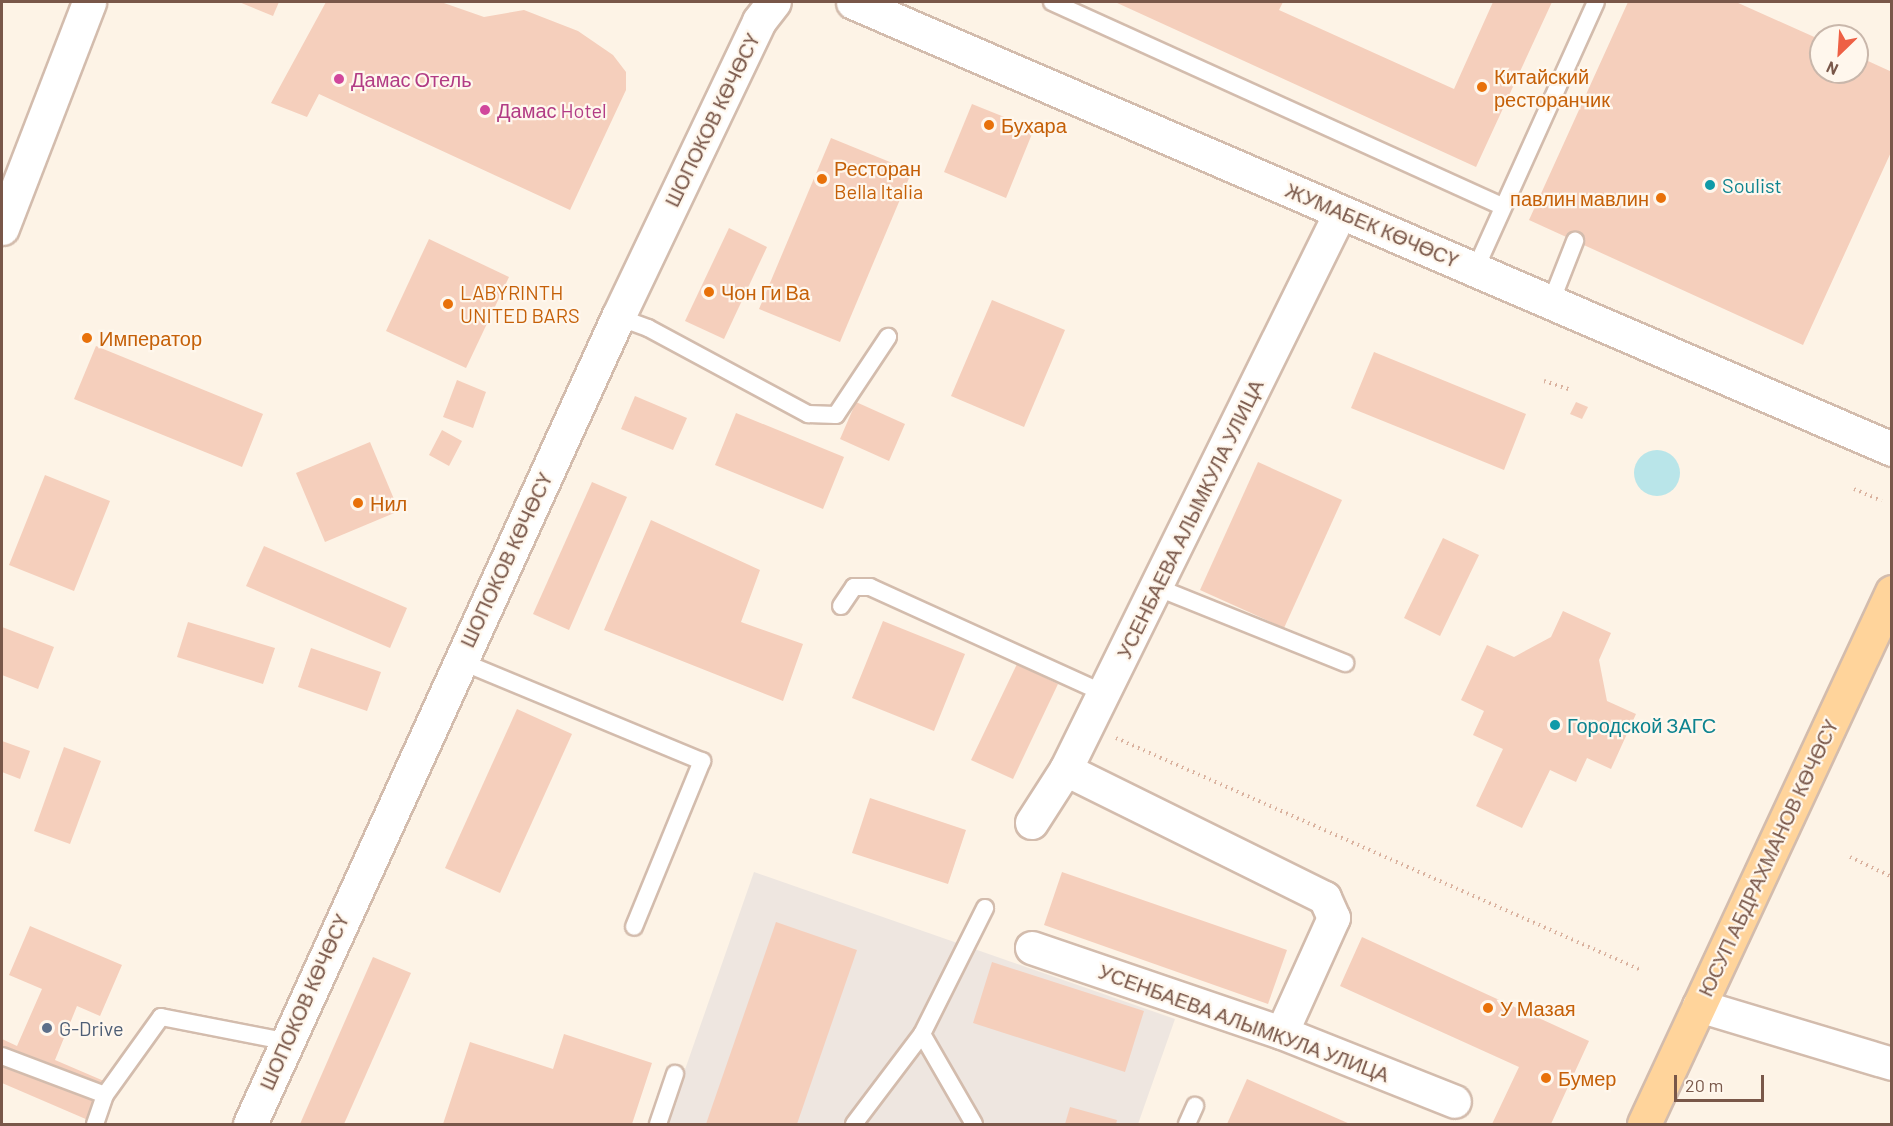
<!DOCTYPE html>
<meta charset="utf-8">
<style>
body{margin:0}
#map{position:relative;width:1893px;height:1126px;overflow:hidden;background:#fdf3e6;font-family:Barlow,sans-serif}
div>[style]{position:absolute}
.industrial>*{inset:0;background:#eee6e0}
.water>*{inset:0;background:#b9e5e9}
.round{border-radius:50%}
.building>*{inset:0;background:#f5cfbc}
.path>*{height:4px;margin-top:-2px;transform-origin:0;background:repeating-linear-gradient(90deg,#dab29f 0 1.5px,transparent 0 6px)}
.roads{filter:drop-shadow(2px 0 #d3bcad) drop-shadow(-2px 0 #d3bcad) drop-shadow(0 2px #d3bcad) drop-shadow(0 -2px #d3bcad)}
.service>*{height:16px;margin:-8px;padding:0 8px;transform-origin:8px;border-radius:8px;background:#fff}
.minor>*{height:32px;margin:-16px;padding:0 16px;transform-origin:16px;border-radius:16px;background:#fff}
.tertiary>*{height:33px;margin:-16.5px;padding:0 16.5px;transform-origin:16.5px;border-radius:16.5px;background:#fff}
.secondary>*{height:33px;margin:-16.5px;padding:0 16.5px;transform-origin:16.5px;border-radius:16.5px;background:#fff}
.primary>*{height:33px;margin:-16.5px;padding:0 16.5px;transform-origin:16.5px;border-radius:16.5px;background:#ffd49b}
.dots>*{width:16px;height:16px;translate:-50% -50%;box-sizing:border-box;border:3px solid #fff7ed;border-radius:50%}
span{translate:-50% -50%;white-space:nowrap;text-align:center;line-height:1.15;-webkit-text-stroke:4.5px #fff7ed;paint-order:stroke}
.food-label{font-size:20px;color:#c56008}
.left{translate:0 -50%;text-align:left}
.right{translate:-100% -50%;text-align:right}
.hotel-label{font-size:20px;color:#b23c85}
.street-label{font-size:20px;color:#795749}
.culture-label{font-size:20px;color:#0d838f}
.service-label{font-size:20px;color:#4e5e75}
.frame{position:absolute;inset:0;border:3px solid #795749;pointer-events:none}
.north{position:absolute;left:1809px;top:24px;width:60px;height:60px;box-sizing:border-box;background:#fff7ed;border:2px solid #c9b7ab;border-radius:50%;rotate:205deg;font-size:16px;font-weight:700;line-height:24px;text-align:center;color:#795749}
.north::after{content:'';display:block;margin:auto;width:21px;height:27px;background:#ee6045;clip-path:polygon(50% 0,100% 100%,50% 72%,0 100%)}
.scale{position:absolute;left:1674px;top:1075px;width:90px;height:27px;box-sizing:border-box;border:3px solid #795749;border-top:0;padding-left:8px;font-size:18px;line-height:21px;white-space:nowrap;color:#795749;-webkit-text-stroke:4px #fff7ed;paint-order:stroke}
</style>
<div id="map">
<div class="industrial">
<i style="clip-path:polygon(754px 872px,1175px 1019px,1138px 1124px,666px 1124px)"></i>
</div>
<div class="water">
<i class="round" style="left:1634px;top:450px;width:46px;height:46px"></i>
</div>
<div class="building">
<i style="clip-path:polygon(239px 2px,279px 2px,273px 16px)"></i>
<i style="clip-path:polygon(326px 2px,441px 2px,484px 17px,524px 10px,578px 31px,613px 55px,626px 72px,626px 90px,570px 210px,319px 94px,307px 117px,271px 103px)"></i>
<i style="clip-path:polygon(1115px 2px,1283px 2px,1279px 10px,1454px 89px,1493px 2px,1552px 2px,1476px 167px)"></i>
<i style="clip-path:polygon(1628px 2px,1736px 2px,1821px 40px,1821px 72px,1857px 72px,1857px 56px,1892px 72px,1892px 150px,1803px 345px,1529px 220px)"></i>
<i style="clip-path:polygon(972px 104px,1034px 129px,1006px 198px,944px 172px)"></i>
<i style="clip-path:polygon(831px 138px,912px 171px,840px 342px,759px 309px)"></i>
<i style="clip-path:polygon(729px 228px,767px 247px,724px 339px,685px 321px)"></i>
<i style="clip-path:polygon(429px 239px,509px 277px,466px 368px,386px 331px)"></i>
<i style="clip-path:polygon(992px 300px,1065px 330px,1024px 427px,951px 396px)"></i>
<i style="clip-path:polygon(96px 346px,263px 414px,242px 467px,74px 399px)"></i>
<i style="clip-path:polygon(1374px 352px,1526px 414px,1504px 470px,1351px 408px)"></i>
<i style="clip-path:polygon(457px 380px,486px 392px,473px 428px,443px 417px)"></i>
<i style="clip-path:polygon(635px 396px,687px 418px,673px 450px,621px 429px)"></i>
<i style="clip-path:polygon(856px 402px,905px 424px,889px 461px,840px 439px)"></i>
<i style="clip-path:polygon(1576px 402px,1588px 407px,1582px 419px,1570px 414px)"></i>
<i style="clip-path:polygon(736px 413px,844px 457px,823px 509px,715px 465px)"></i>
<i style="clip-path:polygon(442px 430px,462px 441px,449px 466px,429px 455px)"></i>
<i style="clip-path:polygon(370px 442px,399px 511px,325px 542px,296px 473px)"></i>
<i style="clip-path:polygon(1258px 462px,1342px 500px,1284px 628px,1200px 590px)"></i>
<i style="clip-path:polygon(45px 475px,110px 501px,74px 591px,9px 565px)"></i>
<i style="clip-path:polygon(592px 482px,627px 497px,569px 630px,533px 614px)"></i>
<i style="clip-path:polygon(651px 520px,760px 570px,741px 622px,803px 644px,783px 701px,604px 630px)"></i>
<i style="clip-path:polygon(1443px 538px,1479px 555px,1440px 636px,1404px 618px)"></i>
<i style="clip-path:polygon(264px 546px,407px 608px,390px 648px,246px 586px)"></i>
<i style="clip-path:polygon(1563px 611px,1611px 633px,1599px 660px,1607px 701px,1636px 714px,1611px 769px,1587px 758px,1576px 782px,1550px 770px,1522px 828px,1476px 806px,1503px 749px,1473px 735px,1484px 711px,1461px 700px,1487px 645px,1514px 657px,1551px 637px)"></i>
<i style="clip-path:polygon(883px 621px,965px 654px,934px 731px,852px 698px)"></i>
<i style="clip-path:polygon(188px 622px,275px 648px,263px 684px,177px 657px)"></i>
<i style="clip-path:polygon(2px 627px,54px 647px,38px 689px,2px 675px)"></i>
<i style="clip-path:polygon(311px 648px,381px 672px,367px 711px,298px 687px)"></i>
<i style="clip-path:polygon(1017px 664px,1058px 684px,1013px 779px,971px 760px)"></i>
<i style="clip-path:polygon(517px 709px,572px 734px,500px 893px,445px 868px)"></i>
<i style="clip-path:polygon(2px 741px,30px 751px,20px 779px,2px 772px)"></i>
<i style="clip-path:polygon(64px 747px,101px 761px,70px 844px,34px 831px)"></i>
<i style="clip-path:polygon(870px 798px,966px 830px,948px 884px,852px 853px)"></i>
<i style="clip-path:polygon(1062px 872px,1287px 950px,1268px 1004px,1044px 925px)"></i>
<i style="clip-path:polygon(776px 922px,857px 950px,797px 1124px,706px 1124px)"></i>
<i style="clip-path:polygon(30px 926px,122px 965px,100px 1016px,77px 1006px,55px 1060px,104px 1081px,88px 1120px,2px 1083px,2px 1039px,17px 1046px,42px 989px,9px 975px)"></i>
<i style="clip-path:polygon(1362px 937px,1589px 1041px,1551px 1124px,1492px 1124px,1519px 1067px,1340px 986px)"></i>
<i style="clip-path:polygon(373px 957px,411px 973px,344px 1124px,300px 1124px)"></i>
<i style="clip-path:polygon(992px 962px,1144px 1011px,1125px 1072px,973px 1023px)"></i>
<i style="clip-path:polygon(564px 1034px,652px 1063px,632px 1124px,443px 1124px,470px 1042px,553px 1069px)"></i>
<i style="clip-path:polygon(1247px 1079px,1350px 1124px,1227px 1124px)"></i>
<i style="clip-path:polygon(1070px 1107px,1117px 1120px,1116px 1124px,1065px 1124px)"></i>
</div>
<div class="path">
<i style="left:1544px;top:381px;width:26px;rotate:18deg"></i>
<i style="left:1854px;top:489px;width:30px;rotate:23deg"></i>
<i style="left:1116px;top:738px;width:574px;rotate:23.84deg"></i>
<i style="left:1850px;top:857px;width:47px;rotate:25.5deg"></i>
<i style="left:2px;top:1124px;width:1px"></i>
</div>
<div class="roads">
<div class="service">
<i style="left:1052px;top:2px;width:494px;rotate:24.4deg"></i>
<i style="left:1475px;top:270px;width:294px;rotate:-65.7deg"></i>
<i style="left:1551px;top:302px;width:66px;rotate:-68.5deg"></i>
<i style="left:618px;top:317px;width:32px;rotate:20deg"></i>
<i style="left:648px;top:328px;width:182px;rotate:28.3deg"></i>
<i style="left:808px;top:414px;width:28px;rotate:2deg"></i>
<i style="left:836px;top:415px;width:94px;rotate:-56.3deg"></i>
<i style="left:1156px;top:587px;width:204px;rotate:21.9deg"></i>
<i style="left:841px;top:606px;width:23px;rotate:-56deg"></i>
<i style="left:854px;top:587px;width:16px"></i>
<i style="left:870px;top:587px;width:257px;rotate:24.4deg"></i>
<i style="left:460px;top:661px;width:262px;rotate:22.5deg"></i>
<i style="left:702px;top:761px;width:179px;rotate:112.3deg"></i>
<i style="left:922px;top:1034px;width:104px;rotate:60deg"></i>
<i style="left:2px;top:1056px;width:110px;rotate:20.7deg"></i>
<i style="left:105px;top:1095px;width:31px;rotate:109deg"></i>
<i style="left:105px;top:1095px;width:96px;rotate:-54.3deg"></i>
<i style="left:161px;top:1017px;width:126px;rotate:11deg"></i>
<i style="left:658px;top:1124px;width:53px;rotate:-71.2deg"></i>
<i style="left:854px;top:1124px;width:113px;rotate:-52.9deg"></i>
<i style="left:922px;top:1034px;width:141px;rotate:-63.4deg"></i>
<i style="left:1187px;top:1124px;width:20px;rotate:-66deg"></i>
</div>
<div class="minor">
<i style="left:1066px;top:770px;width:289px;rotate:26.3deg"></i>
<i style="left:1325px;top:898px;width:22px;rotate:66deg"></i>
<i style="left:1334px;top:918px;width:126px;rotate:114.3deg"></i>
<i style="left:1032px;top:823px;width:63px;rotate:-57.3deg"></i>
<i style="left:1066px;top:770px;width:622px;rotate:-63.76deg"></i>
<i style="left:1032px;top:948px;width:264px;rotate:18.8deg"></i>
<i style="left:1282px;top:1033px;width:186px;rotate:21.7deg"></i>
<i style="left:1699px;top:1006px;width:202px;rotate:16.7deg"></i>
</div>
<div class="tertiary">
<i style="left:853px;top:2px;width:1131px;rotate:23.28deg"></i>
<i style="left:250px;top:1124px;width:887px;rotate:-65.49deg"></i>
<i style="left:618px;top:317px;width:328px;rotate:-64.5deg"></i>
<i style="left:759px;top:21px;width:24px;rotate:-52deg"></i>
</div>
<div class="secondary">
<i style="left:2px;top:228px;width:242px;rotate:-68.9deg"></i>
</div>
<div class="primary">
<i style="left:1644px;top:1124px;width:587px;rotate:-65.01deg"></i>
</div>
</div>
<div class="dots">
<i style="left:339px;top:79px;background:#d1479c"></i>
<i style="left:1482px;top:87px;background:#e8710a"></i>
<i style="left:485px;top:110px;background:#d1479c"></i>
<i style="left:989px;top:125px;background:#e8710a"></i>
<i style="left:822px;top:179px;background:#e8710a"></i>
<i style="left:1710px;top:185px;background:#0f9aa8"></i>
<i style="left:1661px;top:198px;background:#e8710a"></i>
<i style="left:709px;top:292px;background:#e8710a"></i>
<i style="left:448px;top:304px;background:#e8710a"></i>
<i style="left:87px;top:338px;background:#e8710a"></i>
<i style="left:358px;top:503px;background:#e8710a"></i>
<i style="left:1555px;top:725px;background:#0f9aa8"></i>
<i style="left:1488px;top:1008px;background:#e8710a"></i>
<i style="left:47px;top:1028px;background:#5c6f8a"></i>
<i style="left:1546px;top:1078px;background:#e8710a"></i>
</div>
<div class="food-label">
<span class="left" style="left:1494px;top:88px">Китайский<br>ресторанчик</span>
<span class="left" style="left:1001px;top:125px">Бухара</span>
<span class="left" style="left:834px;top:180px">Ресторан<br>Bella Italia</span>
<span class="right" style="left:1649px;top:198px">павлин мавлин</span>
<span class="left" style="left:460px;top:304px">LABYRINTH<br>UNITED BARS</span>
<span class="left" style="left:721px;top:292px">Чон Ги Ва</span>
<span class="left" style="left:99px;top:338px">Император</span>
<span class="left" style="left:370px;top:503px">Нил</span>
<span class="left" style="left:1500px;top:1008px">У Мазая</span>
<span class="left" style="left:1558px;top:1078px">Бумер</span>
</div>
<div class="hotel-label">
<span class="left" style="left:351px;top:79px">Дамас Отель</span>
<span class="left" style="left:497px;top:110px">Дамас Hotel</span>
</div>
<div class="street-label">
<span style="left:712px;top:120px;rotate:-64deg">ШОПОКОВ КӨЧӨСҮ</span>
<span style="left:1372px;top:225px;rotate:23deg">ЖУМАБЕК КӨЧӨСҮ</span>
<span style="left:1190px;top:519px;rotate:-64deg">УСЕНБАЕВА АЛЫМКУЛА УЛИЦА</span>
<span style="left:506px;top:560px;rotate:-65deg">ШОПОКОВ КӨЧӨСҮ</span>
<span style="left:1768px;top:858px;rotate:-65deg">ЮСУП АБДРАХМАНОВ КӨЧӨСҮ</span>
<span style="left:304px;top:1002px;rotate:-66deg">ШОПОКОВ КӨЧӨСҮ</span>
<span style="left:1244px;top:1023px;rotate:20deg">УСЕНБАЕВА АЛЫМКУЛА УЛИЦА</span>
</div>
<div class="culture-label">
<span class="left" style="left:1722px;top:185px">Soulist</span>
<span class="left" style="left:1567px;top:725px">Городской ЗАГС</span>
</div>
<div class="service-label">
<span class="left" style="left:59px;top:1028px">G-Drive</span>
</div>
<div class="frame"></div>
<div class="north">N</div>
<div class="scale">20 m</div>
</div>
